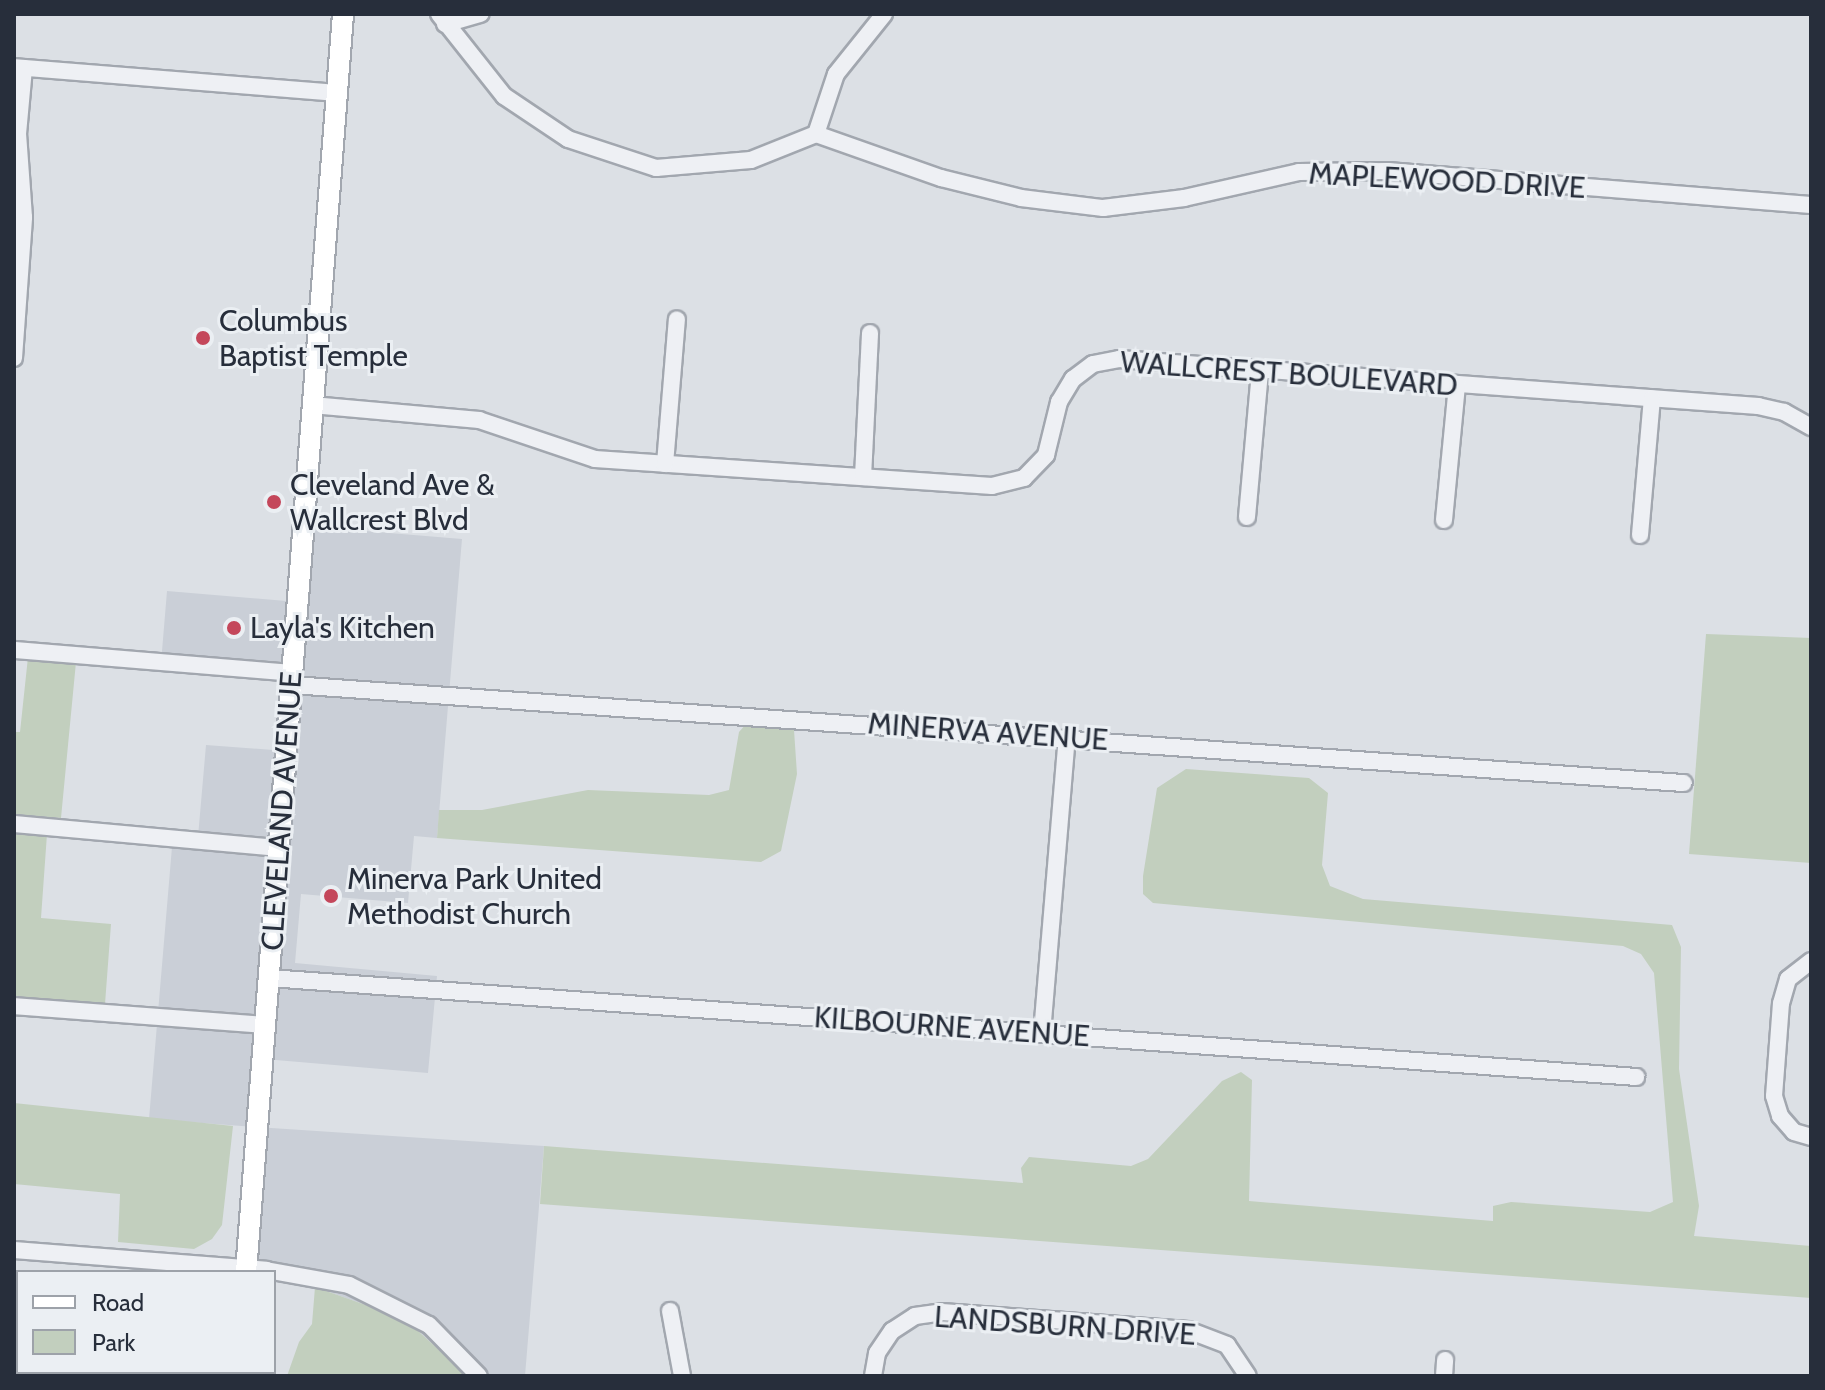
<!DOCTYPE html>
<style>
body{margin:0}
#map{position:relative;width:1825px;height:1390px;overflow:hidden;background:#dce0e5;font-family:Cabin,sans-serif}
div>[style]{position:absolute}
.built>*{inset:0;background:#cacfd7}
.green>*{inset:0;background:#c2cfbe}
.roads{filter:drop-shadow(2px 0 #a2a7af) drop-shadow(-2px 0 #a2a7af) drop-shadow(0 2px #a2a7af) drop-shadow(0 -2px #a2a7af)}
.minor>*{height:16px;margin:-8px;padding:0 8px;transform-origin:8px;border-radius:8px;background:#eef0f4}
.major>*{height:20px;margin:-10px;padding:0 10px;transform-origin:10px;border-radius:10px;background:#fff}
.dots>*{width:22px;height:22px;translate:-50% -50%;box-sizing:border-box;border:4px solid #ebeff3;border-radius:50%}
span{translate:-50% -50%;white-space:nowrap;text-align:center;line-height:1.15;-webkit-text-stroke:6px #ebeff3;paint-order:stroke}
.street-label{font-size:30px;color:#272e3b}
.poi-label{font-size:30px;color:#272e3b}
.left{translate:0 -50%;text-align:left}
.frame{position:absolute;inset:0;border:16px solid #272e3b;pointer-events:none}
.legend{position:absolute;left:16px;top:1270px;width:260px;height:104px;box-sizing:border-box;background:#ebeff3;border:2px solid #9da2a9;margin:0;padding:10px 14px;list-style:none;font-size:24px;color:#272e3b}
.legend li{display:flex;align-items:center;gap:16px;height:40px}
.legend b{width:40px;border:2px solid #9da2a9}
</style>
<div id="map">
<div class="built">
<i style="clip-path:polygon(305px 526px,462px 539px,437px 838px,414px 836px,408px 903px,301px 894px,295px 963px,437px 976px,428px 1073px,264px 1059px,256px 1127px,544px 1146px,525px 1376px,468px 1376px,418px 1331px,391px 1314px,315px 1287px,316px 1279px,242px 1266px,255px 1127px,149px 1119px,173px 835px,198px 837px,206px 745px,286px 751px,293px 675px,161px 663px,167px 591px,298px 602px)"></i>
</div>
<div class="green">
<i style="clip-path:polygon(1706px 634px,1811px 638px,1811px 863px,1689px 854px)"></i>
<i style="clip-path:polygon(28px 657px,76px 662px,61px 818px,14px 814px,14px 732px,20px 732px)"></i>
<i style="clip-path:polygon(778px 720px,794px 730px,797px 774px,781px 851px,761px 862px,437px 838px,439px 810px,482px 810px,588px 790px,709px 795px,729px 790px,739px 732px,747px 723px)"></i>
<i style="clip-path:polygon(1186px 769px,1309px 778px,1328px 793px,1322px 865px,1330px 886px,1363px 899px,1672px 925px,1681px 947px,1679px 1069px,1699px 1206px,1694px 1236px,1811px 1246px,1811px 1298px,540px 1204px,544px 1146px,1023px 1183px,1021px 1168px,1029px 1157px,1131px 1166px,1148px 1159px,1222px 1081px,1241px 1072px,1252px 1080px,1249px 1201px,1493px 1221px,1493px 1206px,1511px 1202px,1650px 1212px,1673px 1202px,1654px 973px,1641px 954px,1623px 946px,1153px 903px,1143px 894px,1143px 876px,1157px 788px)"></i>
<i style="clip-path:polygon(14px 831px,47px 834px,41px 918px,111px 924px,105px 1004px,14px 997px)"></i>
<i style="clip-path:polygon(14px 1103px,233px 1126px,222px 1225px,212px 1239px,194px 1249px,118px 1242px,120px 1194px,14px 1184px)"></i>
<i style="clip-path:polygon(315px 1287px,391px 1314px,418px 1331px,468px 1376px,287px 1376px,299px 1342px,312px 1324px)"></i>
</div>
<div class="roads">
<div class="minor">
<i style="left:439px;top:14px;width:105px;rotate:51.6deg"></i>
<i style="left:504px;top:96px;width:77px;rotate:33.9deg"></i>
<i style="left:568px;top:139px;width:93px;rotate:18.2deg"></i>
<i style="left:656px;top:168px;width:95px;rotate:-4.8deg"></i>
<i style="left:751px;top:160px;width:70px;rotate:-21.8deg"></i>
<i style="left:816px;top:134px;width:133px;rotate:19.4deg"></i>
<i style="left:941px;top:178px;width:82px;rotate:14deg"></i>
<i style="left:1021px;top:198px;width:83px;rotate:7deg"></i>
<i style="left:1103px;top:208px;width:82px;rotate:-7deg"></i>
<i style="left:1184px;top:198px;width:118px;rotate:-12.7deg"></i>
<i style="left:1299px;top:172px;width:89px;rotate:-0.6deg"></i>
<i style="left:1388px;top:171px;width:424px;rotate:4.6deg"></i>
<i style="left:445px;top:24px;width:37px;rotate:-16deg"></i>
<i style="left:14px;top:67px;width:323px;rotate:4.6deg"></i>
<i style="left:816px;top:134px;width:63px;rotate:-71.6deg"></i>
<i style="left:836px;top:74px;width:77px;rotate:-51.3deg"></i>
<i style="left:14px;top:358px;width:141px;rotate:-85.9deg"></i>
<i style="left:24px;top:217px;width:83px;rotate:-94.1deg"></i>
<i style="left:18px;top:134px;width:66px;rotate:-84.8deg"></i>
<i style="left:312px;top:405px;width:168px;rotate:5.1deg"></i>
<i style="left:479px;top:420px;width:122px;rotate:18.6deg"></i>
<i style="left:595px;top:459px;width:398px;rotate:3.9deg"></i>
<i style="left:992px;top:486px;width:33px;rotate:-14deg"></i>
<i style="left:1024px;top:478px;width:32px;rotate:-46deg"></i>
<i style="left:1046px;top:455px;width:55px;rotate:-76.2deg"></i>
<i style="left:1059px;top:402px;width:27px;rotate:-59deg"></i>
<i style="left:1073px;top:379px;width:25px;rotate:-37deg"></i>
<i style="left:1093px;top:364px;width:26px;rotate:-11deg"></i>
<i style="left:1119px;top:359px;width:641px;rotate:4.21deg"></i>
<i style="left:1758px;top:406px;width:27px;rotate:13deg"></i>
<i style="left:1784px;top:412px;width:31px;rotate:29deg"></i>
<i style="left:665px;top:464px;width:145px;rotate:-85.3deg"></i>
<i style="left:863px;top:477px;width:144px;rotate:-87.2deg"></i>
<i style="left:1247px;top:517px;width:148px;rotate:-84.9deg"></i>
<i style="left:1444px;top:520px;width:136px;rotate:-84.5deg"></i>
<i style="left:1640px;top:535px;width:137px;rotate:-85deg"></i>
<i style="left:14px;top:650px;width:280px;rotate:4.7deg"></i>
<i style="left:292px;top:685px;width:1395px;rotate:4.03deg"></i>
<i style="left:14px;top:824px;width:264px;rotate:5.2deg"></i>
<i style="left:1811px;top:961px;width:29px;rotate:142deg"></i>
<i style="left:1788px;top:979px;width:25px;rotate:106deg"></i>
<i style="left:1781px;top:1003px;width:93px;rotate:94.3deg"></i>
<i style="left:1774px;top:1096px;width:21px;rotate:73deg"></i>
<i style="left:1780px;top:1116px;width:21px;rotate:49deg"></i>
<i style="left:1794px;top:1132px;width:18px;rotate:16deg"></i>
<i style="left:269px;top:978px;width:1371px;rotate:4.14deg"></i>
<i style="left:14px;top:1006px;width:251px;rotate:4.3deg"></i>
<i style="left:1042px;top:1033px;width:296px;rotate:-85.2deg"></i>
<i style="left:14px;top:1250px;width:253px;rotate:4.5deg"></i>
<i style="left:266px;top:1270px;width:84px;rotate:10.2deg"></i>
<i style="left:349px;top:1285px;width:89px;rotate:26.6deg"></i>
<i style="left:429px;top:1325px;width:71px;rotate:45.6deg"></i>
<i style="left:670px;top:1311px;width:66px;rotate:79.5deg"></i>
<i style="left:873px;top:1376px;width:23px;rotate:-80deg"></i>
<i style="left:877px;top:1353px;width:27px;rotate:-56deg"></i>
<i style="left:892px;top:1331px;width:27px;rotate:-33deg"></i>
<i style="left:915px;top:1316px;width:27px;rotate:-8deg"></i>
<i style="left:942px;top:1312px;width:247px;rotate:4.2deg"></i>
<i style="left:1188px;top:1330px;width:42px;rotate:21deg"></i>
<i style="left:1227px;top:1345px;width:37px;rotate:56deg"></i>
<i style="left:1444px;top:1376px;width:16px;rotate:-86deg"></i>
</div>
<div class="major">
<i style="left:246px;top:1272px;width:1262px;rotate:-85.59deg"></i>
<i style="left:236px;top:1376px;width:4px;rotate:-76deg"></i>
</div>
</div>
<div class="dots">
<i style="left:203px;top:338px;background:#c4475b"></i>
<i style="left:274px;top:502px;background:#c4475b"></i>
<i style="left:234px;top:628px;background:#c4475b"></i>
<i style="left:331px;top:896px;background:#c4475b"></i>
</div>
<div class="street-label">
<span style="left:1447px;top:181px;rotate:3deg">MAPLEWOOD DRIVE</span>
<span style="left:1289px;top:374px;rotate:4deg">WALLCREST BOULEVARD</span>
<span style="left:988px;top:732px;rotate:4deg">MINERVA AVENUE</span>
<span style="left:282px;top:811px;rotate:-86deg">CLEVELAND AVENUE</span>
<span style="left:952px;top:1027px;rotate:4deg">KILBOURNE AVENUE</span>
<span style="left:1065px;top:1326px;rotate:4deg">LANDSBURN DRIVE</span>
</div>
<div class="poi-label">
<span class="left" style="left:219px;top:338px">Columbus<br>Baptist Temple</span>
<span class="left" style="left:290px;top:502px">Cleveland Ave &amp;<br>Wallcrest Blvd</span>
<span class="left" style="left:250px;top:628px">Layla's Kitchen</span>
<span class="left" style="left:347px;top:896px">Minerva Park United<br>Methodist Church</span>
</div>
<div class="frame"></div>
<ul class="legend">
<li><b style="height:10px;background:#fff"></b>Road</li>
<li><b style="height:22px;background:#c2cfbe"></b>Park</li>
</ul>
</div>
